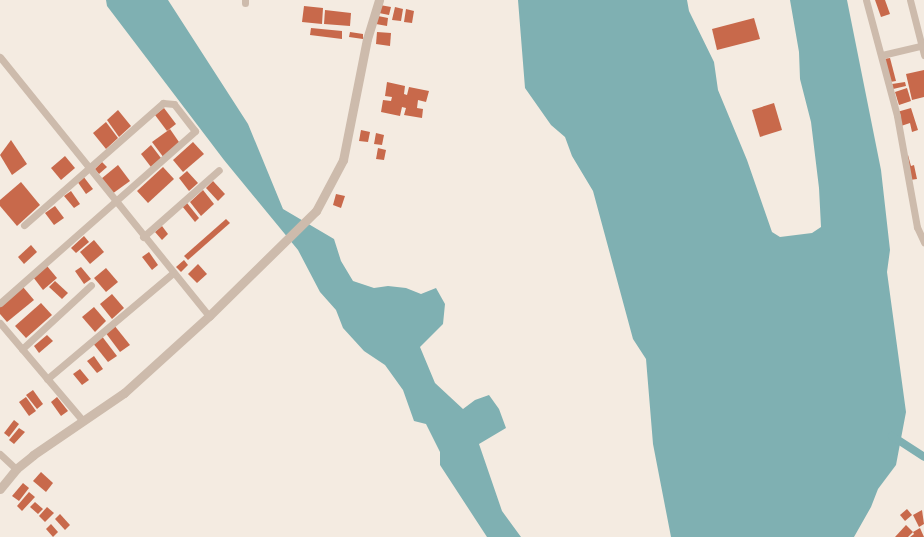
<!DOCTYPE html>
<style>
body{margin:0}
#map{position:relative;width:924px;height:537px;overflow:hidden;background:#f4ebe1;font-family:Figtree,sans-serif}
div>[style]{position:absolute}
.water>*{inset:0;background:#7fb0b2}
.canal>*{height:8px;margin:-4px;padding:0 4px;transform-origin:4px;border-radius:4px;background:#7fb0b2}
.building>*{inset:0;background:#c8694b}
.minor>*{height:7px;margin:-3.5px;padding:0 3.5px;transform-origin:3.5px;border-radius:3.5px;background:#cdbbac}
.tertiary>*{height:9px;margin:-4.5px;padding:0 4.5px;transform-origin:4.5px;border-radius:4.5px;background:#cdbbac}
span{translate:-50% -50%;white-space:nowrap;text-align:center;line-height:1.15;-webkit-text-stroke:4.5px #fbf5ee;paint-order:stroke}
</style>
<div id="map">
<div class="water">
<i style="clip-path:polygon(106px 0,168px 0,248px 124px,283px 209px,334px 239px,341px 261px,353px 281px,374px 288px,388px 286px,406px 288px,421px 294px,436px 288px,445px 304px,443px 324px,420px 347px,435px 383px,463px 409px,475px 400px,489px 395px,499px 409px,506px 428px,479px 444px,502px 511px,521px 537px,487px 537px,440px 465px,440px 452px,426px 424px,414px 421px,403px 390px,385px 365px,364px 351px,343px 328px,336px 310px,320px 292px,298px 250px,224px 160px,107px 6px)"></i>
<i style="clip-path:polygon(518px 0,687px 0,689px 11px,714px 62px,718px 90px,747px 160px,772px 232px,780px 237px,812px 233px,821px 227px,819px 188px,811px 122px,800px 79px,799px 52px,790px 0,847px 0,881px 170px,890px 250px,887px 272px,906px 412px,896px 465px,878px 489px,871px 507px,854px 537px,671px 537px,653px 444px,646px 359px,633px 339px,593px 191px,572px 156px,565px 137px,551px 125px,525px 88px)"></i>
</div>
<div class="canal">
<i style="left:892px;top:436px;width:38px;rotate:33deg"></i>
</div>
<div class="building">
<i style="clip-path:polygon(875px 0,885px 0,890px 14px,881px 17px)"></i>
<i style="clip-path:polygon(380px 5px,391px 7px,389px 15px,379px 13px)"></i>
<i style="clip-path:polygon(304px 6px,323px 8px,322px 24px,302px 22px)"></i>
<i style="clip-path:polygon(395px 7px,403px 9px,401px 21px,392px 20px)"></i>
<i style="clip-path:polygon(406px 9px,414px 11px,412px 23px,404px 22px)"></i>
<i style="clip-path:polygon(325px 10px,351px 13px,350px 26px,324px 24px)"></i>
<i style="clip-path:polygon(378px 16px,388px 18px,387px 26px,376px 24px)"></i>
<i style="clip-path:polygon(754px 18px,760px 39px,717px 50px,712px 29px)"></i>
<i style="clip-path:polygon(311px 28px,342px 31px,342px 39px,310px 35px)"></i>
<i style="clip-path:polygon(350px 32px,363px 34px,363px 39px,349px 37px)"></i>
<i style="clip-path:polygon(377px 32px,391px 33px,390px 46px,376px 44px)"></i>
<i style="clip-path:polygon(890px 58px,896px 81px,890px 82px,884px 59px)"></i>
<i style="clip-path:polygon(924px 70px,924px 97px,912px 100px,906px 74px)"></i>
<i style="clip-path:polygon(387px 82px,405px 86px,404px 94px,407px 95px,409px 87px,429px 91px,426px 102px,418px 100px,417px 108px,423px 109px,422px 118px,404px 115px,406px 108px,402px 107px,400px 116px,381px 112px,383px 100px,391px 101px,392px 97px,385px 96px)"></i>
<i style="clip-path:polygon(905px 82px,906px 86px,893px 89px,892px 84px)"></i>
<i style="clip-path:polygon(907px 88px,911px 101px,899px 105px,895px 92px)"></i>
<i style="clip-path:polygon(774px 103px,782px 130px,760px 137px,752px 110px)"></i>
<i style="clip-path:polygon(164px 108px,176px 124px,167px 131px,155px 115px)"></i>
<i style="clip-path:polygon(911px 108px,918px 130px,912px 132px,910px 123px,901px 126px,897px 112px)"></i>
<i style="clip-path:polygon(118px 110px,131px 126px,119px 137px,107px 120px)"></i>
<i style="clip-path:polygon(106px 122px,118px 138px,106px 149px,93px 133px)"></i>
<i style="clip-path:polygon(170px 129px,181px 145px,164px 158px,152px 142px)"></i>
<i style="clip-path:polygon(361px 130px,370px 132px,368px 142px,359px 141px)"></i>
<i style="clip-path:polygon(376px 133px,384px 135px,382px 145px,374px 144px)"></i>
<i style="clip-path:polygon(11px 140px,27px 164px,12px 175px,0 155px)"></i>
<i style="clip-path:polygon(193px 142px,204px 154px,183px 172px,173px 160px)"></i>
<i style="clip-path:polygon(151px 145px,161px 158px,151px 167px,141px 154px)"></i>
<i style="clip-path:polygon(378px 148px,386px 150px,384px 160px,376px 159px)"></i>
<i style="clip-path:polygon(908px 155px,911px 166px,914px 165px,917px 179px,910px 180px,905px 156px)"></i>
<i style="clip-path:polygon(65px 156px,75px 168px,61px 180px,51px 168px)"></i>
<i style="clip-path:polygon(102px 162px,107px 167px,99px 174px,95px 169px)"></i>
<i style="clip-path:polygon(118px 165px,130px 181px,112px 194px,101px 179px)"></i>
<i style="clip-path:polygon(163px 167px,174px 179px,148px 203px,137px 191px)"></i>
<i style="clip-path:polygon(187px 171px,198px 183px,189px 191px,179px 178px)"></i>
<i style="clip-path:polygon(83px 176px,93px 189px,86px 194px,77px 181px)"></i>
<i style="clip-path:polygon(213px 181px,225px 194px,218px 201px,206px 188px)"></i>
<i style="clip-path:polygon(21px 182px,40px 205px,17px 226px,0 206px,0 200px)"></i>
<i style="clip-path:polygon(203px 190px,214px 204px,201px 216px,190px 202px)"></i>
<i style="clip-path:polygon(71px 191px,80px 204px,74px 208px,64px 196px)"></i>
<i style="clip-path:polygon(336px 194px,345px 196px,341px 208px,333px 205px)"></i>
<i style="clip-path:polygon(187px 203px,199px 218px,195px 222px,182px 206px)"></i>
<i style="clip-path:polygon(55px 206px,64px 218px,54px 225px,45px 213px)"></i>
<i style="clip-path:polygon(226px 219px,230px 223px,188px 260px,184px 256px)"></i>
<i style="clip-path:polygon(162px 226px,168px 234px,162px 240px,155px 232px)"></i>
<i style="clip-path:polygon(84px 236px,89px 242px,76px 253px,71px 248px)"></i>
<i style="clip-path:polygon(94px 240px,104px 252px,90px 264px,80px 252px)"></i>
<i style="clip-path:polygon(31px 245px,37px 252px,24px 264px,18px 257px)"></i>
<i style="clip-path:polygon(149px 252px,158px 265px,152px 270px,142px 257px)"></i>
<i style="clip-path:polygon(184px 260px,188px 265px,181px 272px,176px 267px)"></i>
<i style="clip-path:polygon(198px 264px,207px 274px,197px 283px,188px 274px)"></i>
<i style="clip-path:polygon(47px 266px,57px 278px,43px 290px,33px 277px)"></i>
<i style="clip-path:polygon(81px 267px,91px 279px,84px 284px,75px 271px)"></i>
<i style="clip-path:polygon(106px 268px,118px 282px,106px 292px,94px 278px)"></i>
<i style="clip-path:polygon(55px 281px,68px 293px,62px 299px,49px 287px)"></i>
<i style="clip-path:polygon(23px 287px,34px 300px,7px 322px,0 314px,0 307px)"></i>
<i style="clip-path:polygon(112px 294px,124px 308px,112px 319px,100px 304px)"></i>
<i style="clip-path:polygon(41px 303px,52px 315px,26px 338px,15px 326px)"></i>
<i style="clip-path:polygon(94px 307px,106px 321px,95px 332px,82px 317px)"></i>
<i style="clip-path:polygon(114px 325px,130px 345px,120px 352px,105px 332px)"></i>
<i style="clip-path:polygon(47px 335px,53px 341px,39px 353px,34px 346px)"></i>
<i style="clip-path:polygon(101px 335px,117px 356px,108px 362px,92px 342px)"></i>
<i style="clip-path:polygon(94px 356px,103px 369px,97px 373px,87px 361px)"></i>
<i style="clip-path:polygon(80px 369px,89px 380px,82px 385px,73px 374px)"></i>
<i style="clip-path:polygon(33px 390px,43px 404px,37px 409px,26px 395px)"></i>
<i style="clip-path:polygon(26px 397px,36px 411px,29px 416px,19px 402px)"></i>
<i style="clip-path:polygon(57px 397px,68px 411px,61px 416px,51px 402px)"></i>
<i style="clip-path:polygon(14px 420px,19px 424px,9px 437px,4px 433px)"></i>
<i style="clip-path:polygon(19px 428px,25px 432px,14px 444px,9px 440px)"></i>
<i style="clip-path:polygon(41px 472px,53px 483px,46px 492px,33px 481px)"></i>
<i style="clip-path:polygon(23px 483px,29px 488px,19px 501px,12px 496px)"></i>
<i style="clip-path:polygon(29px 492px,35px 497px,22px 511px,17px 506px)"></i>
<i style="clip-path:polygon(35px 502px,43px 509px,38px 514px,30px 507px)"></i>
<i style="clip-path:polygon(47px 507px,54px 513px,45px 522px,39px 516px)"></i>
<i style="clip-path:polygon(907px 509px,912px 515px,905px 521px,900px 515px)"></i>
<i style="clip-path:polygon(922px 510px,924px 524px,919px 527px,913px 515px)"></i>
<i style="clip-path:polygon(60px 514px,70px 525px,65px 530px,55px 519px)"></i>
<i style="clip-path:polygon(51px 524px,58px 532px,53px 537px,46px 529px)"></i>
<i style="clip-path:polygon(906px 525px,913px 532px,908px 537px,895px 537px)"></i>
<i style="clip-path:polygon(920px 528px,924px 537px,910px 537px,914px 534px,913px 532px)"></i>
</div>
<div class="minor">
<i style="left:866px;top:0;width:120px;rotate:75deg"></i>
<i style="left:897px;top:116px;width:113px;rotate:79.8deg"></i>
<i style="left:917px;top:227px;width:17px;rotate:65deg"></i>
<i style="left:910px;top:0;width:57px;rotate:75.7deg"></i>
<i style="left:245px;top:3px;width:3px;rotate:-90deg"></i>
<i style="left:882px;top:55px;width:43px;rotate:-13.4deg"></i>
<i style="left:0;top:57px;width:333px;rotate:51.1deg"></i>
<i style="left:143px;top:237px;width:101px;rotate:-41.4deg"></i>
<i style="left:0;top:303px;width:260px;rotate:-41.4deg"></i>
<i style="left:195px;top:131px;width:34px;rotate:-128deg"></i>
<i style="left:174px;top:104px;width:11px;rotate:-175deg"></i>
<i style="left:163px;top:103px;width:185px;rotate:138.7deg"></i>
<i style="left:0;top:323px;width:128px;rotate:49.7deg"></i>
<i style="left:22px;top:349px;width:94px;rotate:-42.8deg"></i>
<i style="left:47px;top:379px;width:165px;rotate:-40.1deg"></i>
<i style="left:0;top:454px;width:22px;rotate:43deg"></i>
</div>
<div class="tertiary">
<i style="left:0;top:489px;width:26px;rotate:-51deg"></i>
<i style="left:16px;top:469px;width:22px;rotate:-39deg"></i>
<i style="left:33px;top:455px;width:110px;rotate:-34.3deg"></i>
<i style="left:124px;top:393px;width:115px;rotate:-42.2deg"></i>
<i style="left:209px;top:316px;width:150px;rotate:-44.5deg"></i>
<i style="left:316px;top:211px;width:58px;rotate:-62.1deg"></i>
<i style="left:343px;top:160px;width:123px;rotate:-78.8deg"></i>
<i style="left:367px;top:39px;width:41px;rotate:-72.9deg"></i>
</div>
</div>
